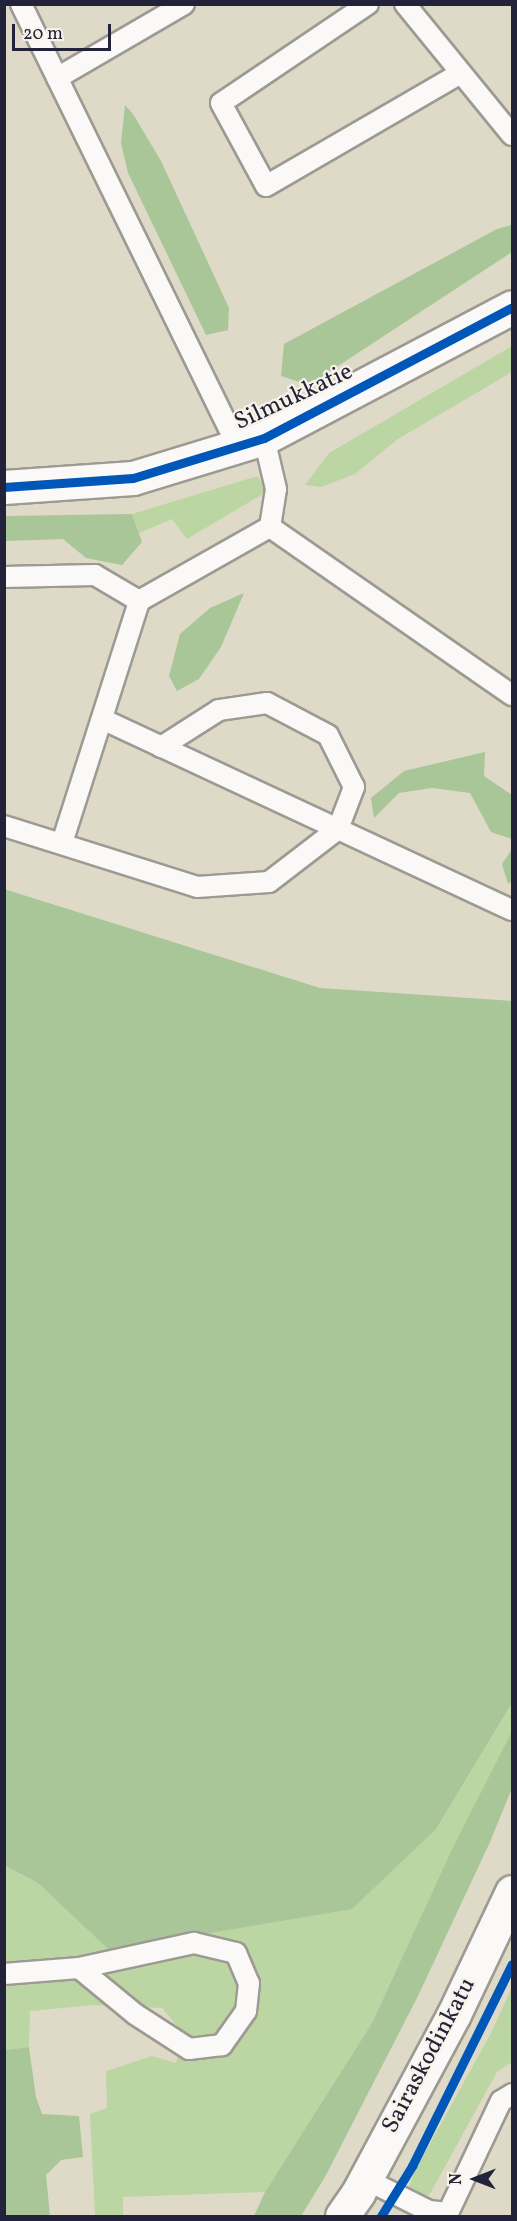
<!DOCTYPE html>
<style>
body{margin:0}
#map{position:relative;width:517px;height:2221px;overflow:hidden;background:#dedac7;font-family:Vollkorn,serif}
div>[style]{position:absolute}
.green>*{inset:0;background:#bbd6a2}
.forest>*{inset:0;background:#a9c698}
.roads{filter:drop-shadow(2px 0 #9c9a92) drop-shadow(-2px 0 #9c9a92) drop-shadow(0 2px #9c9a92) drop-shadow(0 -2px #9c9a92)}
.service>*{height:20px;margin:-10px;padding:0 10px;transform-origin:10px;border-radius:10px;background:#faf9f7}
.minor>*{height:33px;margin:-16.5px;padding:0 16.5px;transform-origin:16.5px;border-radius:16.5px;background:#faf9f7}
.secondary>*{height:33px;margin:-16.5px;padding:0 16.5px;transform-origin:16.5px;border-radius:16.5px;background:#faf9f7}
.cycleway>*{height:9px;margin:-4.5px;padding:0 4.5px;transform-origin:4.5px;border-radius:4.5px;background:#0057b8}
span{translate:-50% -50%;white-space:nowrap;text-align:center;line-height:1.15;-webkit-text-stroke:4.5px #f7f3e8;paint-order:stroke}
.street-label{font-size:24px;color:#22223b}
.frame{position:absolute;inset:0;border:6px solid #22223b;pointer-events:none}
.north{position:absolute;left:445px;top:2149px;width:60px;height:60px;-webkit-text-stroke:4px #f7f3e8;paint-order:stroke;rotate:270deg;font-size:16px;font-weight:700;line-height:24px;text-align:center;color:#22223b}
.north::after{content:'';display:block;margin:auto;width:21px;height:27px;background:#22223b;clip-path:polygon(50% 0,100% 100%,50% 72%,0 100%)}
.scale{position:absolute;left:12px;top:24px;width:99px;height:27px;box-sizing:border-box;border:3px solid #22223b;border-top:0;padding-left:8px;font-size:18px;line-height:21px;white-space:nowrap;color:#22223b;-webkit-text-stroke:4px #f7f3e8;paint-order:stroke}
</style>
<div id="map">
<div class="green">
<i style="clip-path:polygon(512px 346px,512px 372px,398px 439px,355px 474px,321px 487px,305px 485px,329px 453px)"></i>
<i style="clip-path:polygon(258px 476px,266px 492px,187px 539px,172px 519px,139px 533px,132px 514px)"></i>
<i style="clip-path:polygon(512px 1703px,512px 1731px,453px 1847px,372px 2023px,265px 2192px,123px 2197px,123px 2216px,95px 2216px,90px 2114px,107px 2108px,106px 2071px,152px 2056px,176px 2063px,184px 2034px,162px 2008px,94px 2005px,30px 2011px,29px 2047px,5px 2050px,4px 1866px,38px 1883px,109px 1950px,436px 1829px)"></i>
<i style="clip-path:polygon(512px 1987px,512px 2062px,497px 2072px,431px 2192px,413px 2216px,402px 2206px,415px 2171px,491px 2033px)"></i>
</div>
<div class="forest">
<i style="clip-path:polygon(125px 105px,133px 114px,161px 161px,229px 308px,228px 330px,206px 335px,128px 173px,121px 143px)"></i>
<i style="clip-path:polygon(512px 225px,512px 252px,309px 385px,281px 376px,284px 344px,497px 229px)"></i>
<i style="clip-path:polygon(132px 514px,142px 542px,122px 565px,86px 558px,63px 539px,5px 541px,5px 516px)"></i>
<i style="clip-path:polygon(244px 593px,221px 647px,199px 679px,177px 691px,169px 676px,180px 634px,210px 608px)"></i>
<i style="clip-path:polygon(485px 752px,484px 776px,512px 795px,512px 839px,491px 832px,470px 793px,432px 788px,399px 793px,374px 818px,371px 798px,404px 771px)"></i>
<i style="clip-path:polygon(512px 849px,512px 881px,508px 884px,502px 864px)"></i>
<i style="clip-path:polygon(4px 889px,320px 988px,512px 1001px,512px 1703px,436px 1829px,352px 1909px,109px 1950px,38px 1883px,5px 1866px)"></i>
<i style="clip-path:polygon(512px 1731px,512px 1788px,490px 1842px,418px 1996px,325px 2177px,301px 2216px,254px 2216px,265px 2192px,372px 2023px,453px 1847px)"></i>
<i style="clip-path:polygon(29px 2047px,36px 2097px,42px 2114px,79px 2116px,83px 2157px,61px 2160px,46px 2175px,50px 2216px,5px 2216px,5px 2050px)"></i>
</div>
<div class="roads">
<div class="service">
<i style="left:21px;top:4px;width:492px;rotate:63.9deg"></i>
<i style="left:368px;top:4px;width:177px;rotate:146deg"></i>
<i style="left:221px;top:103px;width:94px;rotate:61.5deg"></i>
<i style="left:266px;top:186px;width:225px;rotate:-30.1deg"></i>
<i style="left:405px;top:4px;width:169px;rotate:50.8deg"></i>
<i style="left:57px;top:78px;width:147px;rotate:-30.2deg"></i>
<i style="left:270px;top:527px;width:295px;rotate:34.8deg"></i>
<i style="left:4px;top:577px;width:91px;rotate:-1.3deg"></i>
<i style="left:95px;top:575px;width:51px;rotate:30.6deg"></i>
<i style="left:102px;top:719px;width:452px;rotate:25deg"></i>
<i style="left:4px;top:826px;width:202px;rotate:17.5deg"></i>
<i style="left:197px;top:887px;width:72px;rotate:-4deg"></i>
<i style="left:269px;top:882px;width:87px;rotate:-37.5deg"></i>
<i style="left:338px;top:829px;width:45px;rotate:-69.1deg"></i>
<i style="left:354px;top:787px;width:58px;rotate:-116.6deg"></i>
<i style="left:328px;top:735px;width:69px;rotate:-152.3deg"></i>
<i style="left:267px;top:703px;width:49px;rotate:171.7deg"></i>
<i style="left:219px;top:710px;width:69px;rotate:147.5deg"></i>
<i style="left:62px;top:843px;width:254px;rotate:-72.3deg"></i>
<i style="left:139px;top:601px;width:150px;rotate:-29.5deg"></i>
<i style="left:270px;top:527px;width:38px;rotate:-81deg"></i>
<i style="left:276px;top:489px;width:52px;rotate:-103.2deg"></i>
<i style="left:4px;top:1974px;width:75px;rotate:-4.6deg"></i>
<i style="left:79px;top:1968px;width:118px;rotate:-12.3deg"></i>
<i style="left:194px;top:1943px;width:43px;rotate:13.4deg"></i>
<i style="left:236px;top:1953px;width:33px;rotate:67deg"></i>
<i style="left:249px;top:1983px;width:28px;rotate:96deg"></i>
<i style="left:246px;top:2011px;width:42px;rotate:125.2deg"></i>
<i style="left:222px;top:2045px;width:33px;rotate:173deg"></i>
<i style="left:189px;top:2049px;width:64px;rotate:-147.1deg"></i>
<i style="left:135px;top:2014px;width:72px;rotate:-140.6deg"></i>
<i style="left:365px;top:2179px;width:72px;rotate:26.6deg"></i>
<i style="left:429px;top:2211px;width:19px;rotate:6deg"></i>
<i style="left:448px;top:2213px;width:124px;rotate:-64.7deg"></i>
<i style="left:501px;top:2101px;width:13px;rotate:-32deg"></i>
</div>
<div class="minor">
<i style="left:4px;top:487px;width:129px;rotate:-4deg"></i>
<i style="left:133px;top:478px;width:137px;rotate:-17deg"></i>
<i style="left:264px;top:438px;width:280px;rotate:-27.8deg"></i>
</div>
<div class="secondary">
<i style="left:342px;top:2216px;width:28px;rotate:-55deg"></i>
<i style="left:358px;top:2193px;width:203px;rotate:-61.8deg"></i>
<i style="left:454px;top:2014px;width:135px;rotate:-64.6deg"></i>
</div>
</div>
<div class="cycleway">
<i style="left:4px;top:487px;width:129px;rotate:-4deg"></i>
<i style="left:133px;top:478px;width:137px;rotate:-17deg"></i>
<i style="left:264px;top:438px;width:280px;rotate:-27.8deg"></i>
<i style="left:381px;top:2216px;width:59px;rotate:-58.2deg"></i>
<i style="left:412px;top:2166px;width:225px;rotate:-63.7deg"></i>
</div>
<div class="street-label">
<span style="left:294px;top:398px;rotate:-25deg">Silmukkatie</span>
<span style="left:430px;top:2056px;rotate:-62deg">Sairaskodinkatu</span>
</div>
<div class="frame"></div>
<div class="north">N</div>
<div class="scale">20 m</div>
</div>
